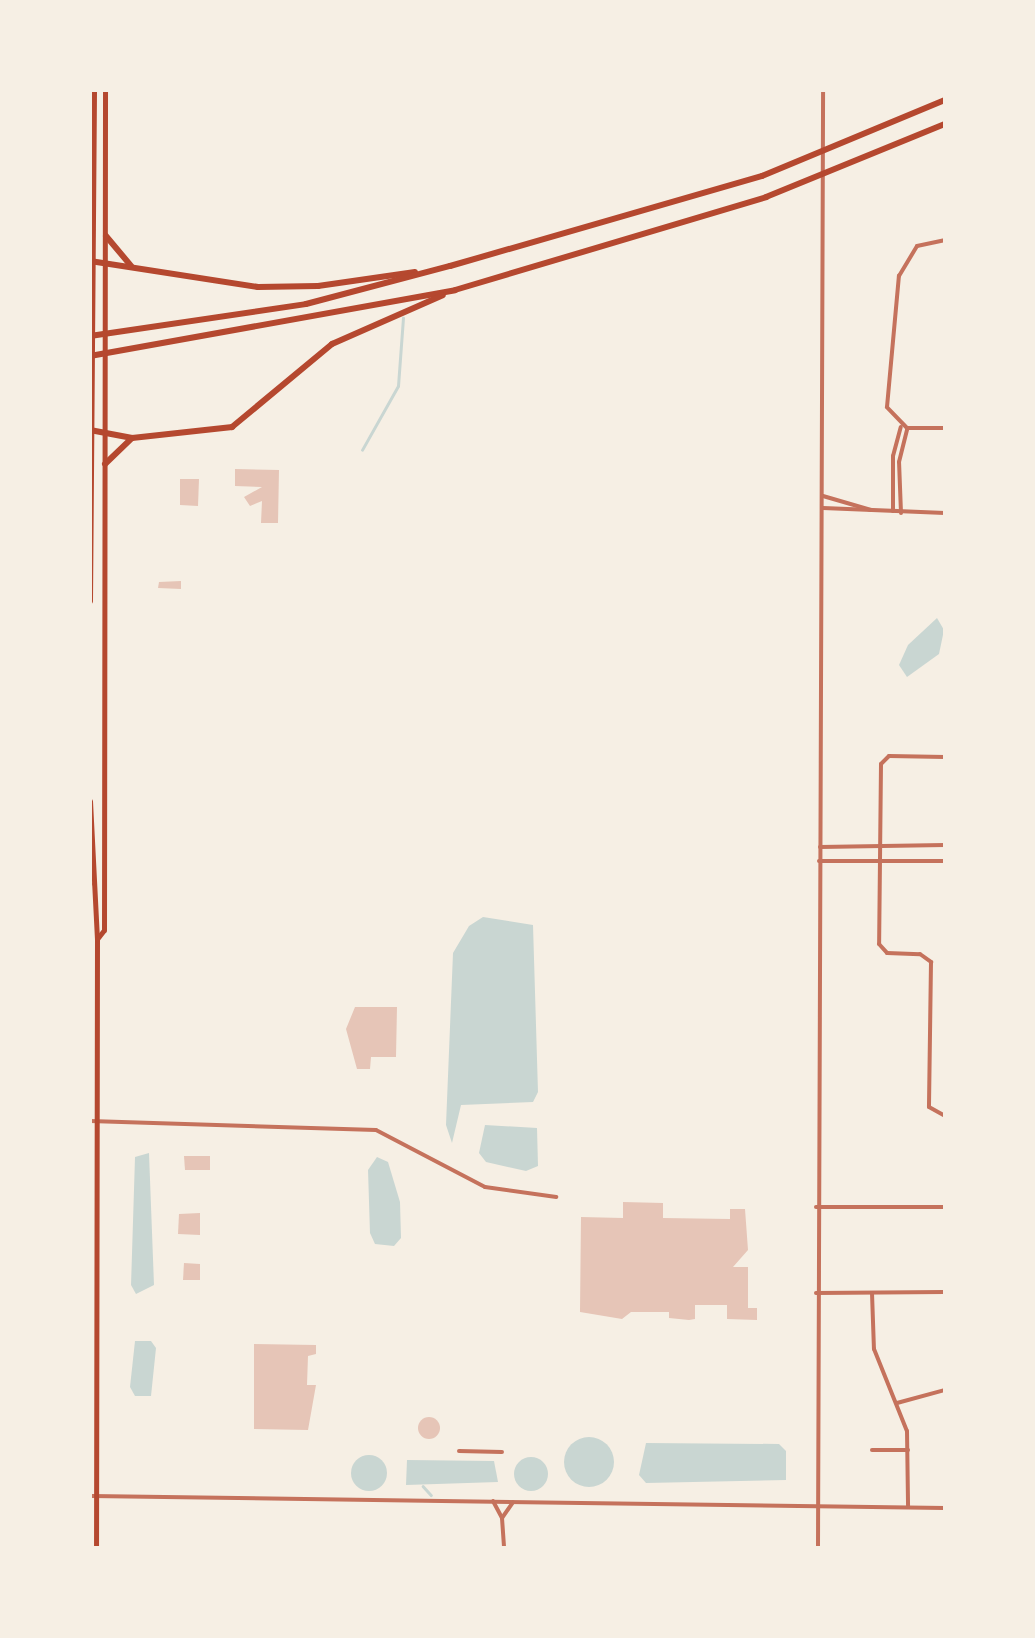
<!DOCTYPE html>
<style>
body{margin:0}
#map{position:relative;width:1035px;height:1638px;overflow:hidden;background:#f6efe4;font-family:Rubik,sans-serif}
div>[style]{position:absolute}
.water>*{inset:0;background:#c9d6d2}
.round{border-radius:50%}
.stream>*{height:2.5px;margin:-1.25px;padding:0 1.25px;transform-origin:1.25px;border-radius:1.25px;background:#c9d6d2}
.building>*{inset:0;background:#e6c5b7}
.minor>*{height:4px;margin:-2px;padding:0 2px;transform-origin:2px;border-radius:2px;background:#c5725c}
.tertiary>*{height:4px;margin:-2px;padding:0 2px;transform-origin:2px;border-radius:2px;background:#c5725c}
.secondary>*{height:5px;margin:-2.5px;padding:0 2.5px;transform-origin:2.5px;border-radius:2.5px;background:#b5482f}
.motorway>*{height:6px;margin:-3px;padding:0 3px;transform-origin:3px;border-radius:3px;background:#b5482f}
span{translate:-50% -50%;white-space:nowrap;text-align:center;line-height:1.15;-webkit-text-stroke:10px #f6efe4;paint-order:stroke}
.frame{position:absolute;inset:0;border:92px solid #f6efe4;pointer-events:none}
</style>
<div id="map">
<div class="water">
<i style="clip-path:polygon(937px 618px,944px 630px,939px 654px,907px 677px,899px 665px,908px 645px)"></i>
<i style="clip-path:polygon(483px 917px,533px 925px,538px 1092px,533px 1102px,461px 1105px,452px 1143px,446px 1125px,453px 953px,469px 926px)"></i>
<i style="clip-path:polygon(485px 1125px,537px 1128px,538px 1166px,526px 1171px,486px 1162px,479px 1153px)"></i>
<i style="clip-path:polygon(149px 1153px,154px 1285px,136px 1294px,131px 1285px,135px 1157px)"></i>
<i style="clip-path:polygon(377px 1157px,388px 1162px,400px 1202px,401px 1238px,394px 1246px,375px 1244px,370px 1233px,368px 1170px)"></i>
<i style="clip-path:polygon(135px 1341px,151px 1341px,156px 1348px,151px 1396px,135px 1396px,130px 1387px)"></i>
<i class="round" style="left:564px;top:1437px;width:50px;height:50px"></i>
<i style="clip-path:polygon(646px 1443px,779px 1444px,786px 1451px,786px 1480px,646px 1483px,639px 1475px)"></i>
<i class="round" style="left:351px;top:1455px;width:36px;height:36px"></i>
<i class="round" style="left:514px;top:1457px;width:34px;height:34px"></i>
<i style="clip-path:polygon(407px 1460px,494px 1461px,498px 1482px,406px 1485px)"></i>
</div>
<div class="stream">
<i style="left:362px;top:450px;width:73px;rotate:-60.6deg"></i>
<i style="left:398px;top:386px;width:68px;rotate:-85.8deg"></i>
<i style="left:423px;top:1486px;width:12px;rotate:48deg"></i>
</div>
<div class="building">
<i style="clip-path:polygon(235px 469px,279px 470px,278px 523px,261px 523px,262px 501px,250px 506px,244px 497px,262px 487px,235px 486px)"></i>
<i style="clip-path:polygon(180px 479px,199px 479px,198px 506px,180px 505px)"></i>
<i style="clip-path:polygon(181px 581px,181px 589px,158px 588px,159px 582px)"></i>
<i style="clip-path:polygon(355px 1007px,397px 1007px,396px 1057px,371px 1057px,370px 1069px,357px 1069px,346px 1029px)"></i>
<i style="clip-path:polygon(184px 1156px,210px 1156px,210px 1170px,185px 1170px)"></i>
<i style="clip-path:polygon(623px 1202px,663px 1203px,663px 1218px,730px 1219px,730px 1209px,745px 1209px,748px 1250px,733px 1267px,748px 1267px,748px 1308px,757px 1308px,757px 1320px,727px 1319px,727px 1305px,695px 1305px,695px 1319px,689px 1320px,669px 1318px,669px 1312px,631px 1312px,622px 1319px,580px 1312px,581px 1217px,623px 1218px)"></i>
<i style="clip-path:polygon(200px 1213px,200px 1235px,178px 1234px,179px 1214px)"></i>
<i style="clip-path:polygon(184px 1263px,200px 1264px,200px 1280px,183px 1280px)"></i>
<i style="clip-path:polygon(254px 1344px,316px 1345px,316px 1354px,308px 1356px,307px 1385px,316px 1385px,308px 1430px,254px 1429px)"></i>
<i class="round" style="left:418px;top:1417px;width:22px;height:22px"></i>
</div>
<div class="minor">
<i style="left:907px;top:428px;width:29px;rotate:-134deg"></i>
<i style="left:887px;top:407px;width:132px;rotate:-84.8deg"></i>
<i style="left:899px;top:276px;width:35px;rotate:-59deg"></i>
<i style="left:917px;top:246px;width:29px;rotate:-12deg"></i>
<i style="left:907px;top:428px;width:38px"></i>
<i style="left:823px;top:496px;width:50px;rotate:16.3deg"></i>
<i style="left:823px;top:508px;width:122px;rotate:2.3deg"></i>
<i style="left:893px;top:511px;width:55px;rotate:-90deg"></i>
<i style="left:893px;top:456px;width:30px;rotate:-75deg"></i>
<i style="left:901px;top:513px;width:51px;rotate:-92.2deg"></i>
<i style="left:899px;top:462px;width:34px;rotate:-76deg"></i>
<i style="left:945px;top:757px;width:56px;rotate:-179deg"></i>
<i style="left:889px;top:756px;width:11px;rotate:135deg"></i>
<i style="left:881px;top:764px;width:180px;rotate:90.6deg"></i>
<i style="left:879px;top:944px;width:12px;rotate:48deg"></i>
<i style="left:887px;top:953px;width:33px;rotate:2deg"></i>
<i style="left:920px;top:954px;width:14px;rotate:36deg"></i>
<i style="left:931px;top:962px;width:145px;rotate:90.8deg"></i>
<i style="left:929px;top:1107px;width:18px;rotate:29deg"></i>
<i style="left:820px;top:847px;width:125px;rotate:-0.9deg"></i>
<i style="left:819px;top:861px;width:126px"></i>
<i style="left:90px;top:884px;width:1px"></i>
<i style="left:90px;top:1121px;width:286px;rotate:1.8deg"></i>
<i style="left:376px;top:1130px;width:123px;rotate:27.6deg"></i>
<i style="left:485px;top:1187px;width:72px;rotate:8deg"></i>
<i style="left:816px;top:1207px;width:129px"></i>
<i style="left:816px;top:1293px;width:129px;rotate:-0.4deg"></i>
<i style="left:872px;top:1293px;width:56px;rotate:88deg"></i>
<i style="left:874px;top:1349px;width:88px;rotate:68.1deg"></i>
<i style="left:907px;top:1431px;width:75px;rotate:89.2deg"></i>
<i style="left:897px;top:1403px;width:50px;rotate:-15.2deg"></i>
<i style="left:872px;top:1450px;width:36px"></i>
<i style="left:459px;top:1451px;width:43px;rotate:1.3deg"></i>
<i style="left:493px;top:1501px;width:19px;rotate:62deg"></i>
<i style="left:502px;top:1518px;width:30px;rotate:86deg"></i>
<i style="left:502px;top:1518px;width:19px;rotate:-55deg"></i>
</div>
<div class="tertiary">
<i style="left:91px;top:1496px;width:854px;rotate:0.81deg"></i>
<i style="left:818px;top:1548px;width:1458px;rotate:-89.8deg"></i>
</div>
<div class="secondary">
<i style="left:90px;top:601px;width:511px;rotate:-89.55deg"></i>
<i style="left:90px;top:801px;width:138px;rotate:87.1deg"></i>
<i style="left:97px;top:939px;width:609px;rotate:90.09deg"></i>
<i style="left:97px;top:939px;width:11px;rotate:-52deg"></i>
<i style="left:104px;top:930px;width:840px;rotate:-89.93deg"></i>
</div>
<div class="motorway">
<i style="left:90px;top:232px;width:3px;rotate:-45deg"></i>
<i style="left:106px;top:236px;width:39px;rotate:50deg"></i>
<i style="left:90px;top:261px;width:170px;rotate:8.8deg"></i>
<i style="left:258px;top:287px;width:60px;rotate:-1deg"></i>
<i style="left:318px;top:286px;width:98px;rotate:-8.2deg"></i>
<i style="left:90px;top:336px;width:218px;rotate:-8.4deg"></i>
<i style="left:306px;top:304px;width:149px;rotate:-14.8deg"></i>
<i style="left:450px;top:266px;width:325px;rotate:-16.1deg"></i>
<i style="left:762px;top:176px;width:198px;rotate:-22.6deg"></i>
<i style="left:90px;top:356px;width:371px;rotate:-10.2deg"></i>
<i style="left:455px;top:290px;width:325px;rotate:-16.6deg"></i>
<i style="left:766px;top:197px;width:193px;rotate:-22.2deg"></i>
<i style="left:90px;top:430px;width:43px;rotate:10.8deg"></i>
<i style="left:132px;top:438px;width:101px;rotate:-6.3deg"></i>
<i style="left:232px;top:427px;width:130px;rotate:-39.7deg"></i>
<i style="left:332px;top:344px;width:121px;rotate:-23.8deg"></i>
<i style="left:90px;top:461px;width:1px;rotate:90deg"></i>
<i style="left:105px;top:464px;width:37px;rotate:-44deg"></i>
</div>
<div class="frame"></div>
</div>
